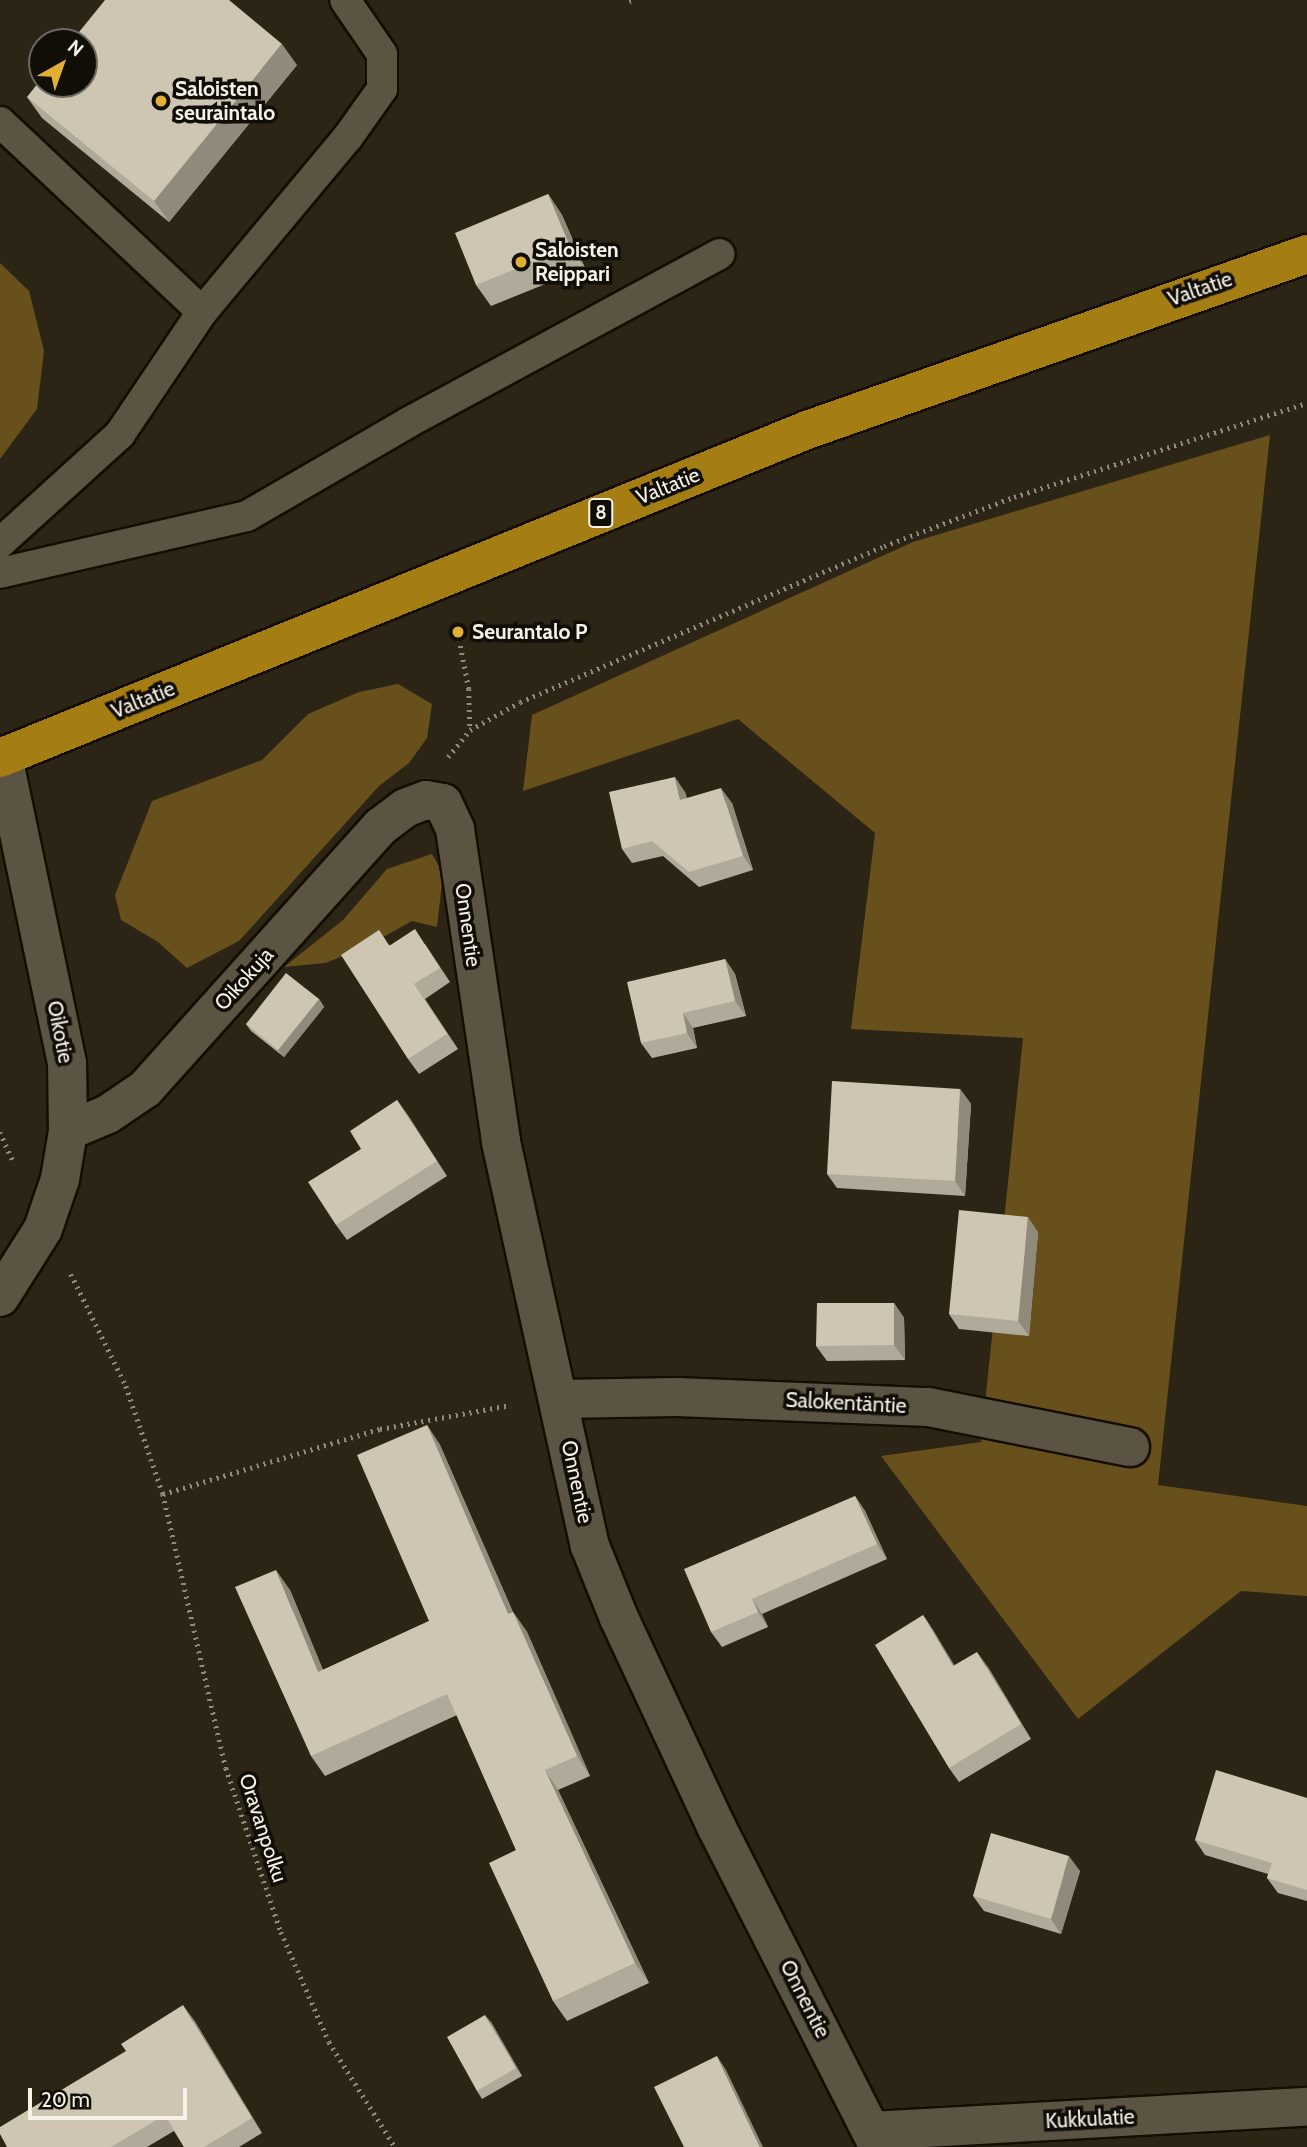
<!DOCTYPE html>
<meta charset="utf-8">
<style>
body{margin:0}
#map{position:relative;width:1307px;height:2147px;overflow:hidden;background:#2c2415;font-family:Cabin,sans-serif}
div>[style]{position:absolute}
.forest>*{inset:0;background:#67501b}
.path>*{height:4.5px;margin-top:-2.25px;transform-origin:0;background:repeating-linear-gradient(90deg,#908a7d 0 2px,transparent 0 7px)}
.roads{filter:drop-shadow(2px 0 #140d02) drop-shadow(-2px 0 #140d02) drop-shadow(0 2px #140d02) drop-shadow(0 -2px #140d02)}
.service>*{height:30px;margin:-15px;padding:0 15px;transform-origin:15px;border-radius:15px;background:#5c5443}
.minor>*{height:38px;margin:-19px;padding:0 19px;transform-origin:19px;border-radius:19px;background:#5c5443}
.trunk>*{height:38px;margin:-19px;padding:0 19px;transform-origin:19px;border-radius:19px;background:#a47e12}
.wall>*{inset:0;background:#b1a999}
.shaded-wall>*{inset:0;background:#908a7d}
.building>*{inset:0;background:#cec5b2}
.dots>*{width:19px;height:19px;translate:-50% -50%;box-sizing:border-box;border:4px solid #110e08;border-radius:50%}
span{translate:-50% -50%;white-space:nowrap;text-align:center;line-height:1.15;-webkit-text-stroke:7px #110e08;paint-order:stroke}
.shield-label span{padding:2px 5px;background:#110e08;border:2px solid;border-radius:5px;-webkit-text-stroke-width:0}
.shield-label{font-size:19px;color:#f7f2e8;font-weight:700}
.poi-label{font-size:21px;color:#f7f2e8;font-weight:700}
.left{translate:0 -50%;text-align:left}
.street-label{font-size:21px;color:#f7f2e8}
.north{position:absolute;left:28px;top:28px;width:70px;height:70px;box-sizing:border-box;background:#110e08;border:2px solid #6d6962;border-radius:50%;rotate:40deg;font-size:19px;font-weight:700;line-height:28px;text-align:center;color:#f7f2e8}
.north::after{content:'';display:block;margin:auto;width:24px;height:32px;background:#e1af34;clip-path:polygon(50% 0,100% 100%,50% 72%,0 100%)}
.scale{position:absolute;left:28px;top:2088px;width:159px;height:32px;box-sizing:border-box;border:4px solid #f7f2e8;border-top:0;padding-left:9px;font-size:21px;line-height:24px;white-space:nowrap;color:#f7f2e8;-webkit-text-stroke:5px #110e08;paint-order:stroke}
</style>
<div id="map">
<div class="forest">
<i style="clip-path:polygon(0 263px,29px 291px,44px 351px,37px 409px,0 459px)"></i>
<i style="clip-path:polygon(1270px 435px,1158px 1485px,1307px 1506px,1307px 1596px,1241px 1591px,1078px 1719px,881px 1456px,981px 1442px,1023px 1038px,851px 1029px,875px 833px,738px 719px,523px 791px,532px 715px,913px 542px)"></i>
<i style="clip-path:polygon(398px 684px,432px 704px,427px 738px,409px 763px,379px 786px,239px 941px,187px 968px,158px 942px,121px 920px,115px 895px,152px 801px,262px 760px,308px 714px,359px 692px)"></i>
<i style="clip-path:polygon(432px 854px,443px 874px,437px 927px,412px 921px,362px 949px,325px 963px,284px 967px,343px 920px,387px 869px)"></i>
</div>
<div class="path">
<i style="left:629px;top:1px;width:4px;rotate:-14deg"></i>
<i style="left:458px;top:632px;width:58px;rotate:79.1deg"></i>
<i style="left:469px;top:689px;width:41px;rotate:88.6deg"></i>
<i style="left:448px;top:757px;width:35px;rotate:-51deg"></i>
<i style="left:470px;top:730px;width:57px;rotate:-29.2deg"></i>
<i style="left:520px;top:702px;width:396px;rotate:-23.2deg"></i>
<i style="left:884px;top:546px;width:139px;rotate:-20.7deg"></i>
<i style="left:1014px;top:497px;width:308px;rotate:-17.8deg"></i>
<i style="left:0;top:1132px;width:35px;rotate:66deg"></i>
<i style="left:71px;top:1274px;width:125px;rotate:63.8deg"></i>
<i style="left:126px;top:1386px;width:114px;rotate:71.1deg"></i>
<i style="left:163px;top:1494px;width:281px;rotate:77.1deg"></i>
<i style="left:226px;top:1768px;width:173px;rotate:71.5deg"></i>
<i style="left:281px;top:1932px;width:120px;rotate:66.4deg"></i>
<i style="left:329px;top:2042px;width:124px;rotate:57.8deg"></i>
<i style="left:163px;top:1494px;width:227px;rotate:-16.7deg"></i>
<i style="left:380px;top:1429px;width:133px;rotate:-10.4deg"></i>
</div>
<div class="roads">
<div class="service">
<i style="left:0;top:122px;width:277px;rotate:43.2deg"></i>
<i style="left:0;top:543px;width:162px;rotate:-42.2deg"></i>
<i style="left:120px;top:434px;width:147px;rotate:-56.1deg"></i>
<i style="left:202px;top:312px;width:228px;rotate:-50.2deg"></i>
<i style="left:348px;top:137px;width:59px;rotate:-54.7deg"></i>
<i style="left:382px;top:89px;width:35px;rotate:-90deg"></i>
<i style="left:382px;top:54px;width:65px;rotate:-124.4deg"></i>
<i style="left:0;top:573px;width:253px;rotate:-13deg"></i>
<i style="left:247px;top:516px;width:187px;rotate:-30.1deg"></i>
<i style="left:409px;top:422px;width:353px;rotate:-28.4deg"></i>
</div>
<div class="minor">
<i style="left:68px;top:1131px;width:43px;rotate:-23deg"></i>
<i style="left:108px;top:1114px;width:45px;rotate:-34deg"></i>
<i style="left:145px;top:1089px;width:352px;rotate:-48.1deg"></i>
<i style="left:380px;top:827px;width:31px;rotate:-37deg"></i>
<i style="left:405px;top:808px;width:22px;rotate:-21deg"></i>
<i style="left:426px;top:800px;width:17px;rotate:10deg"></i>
<i style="left:443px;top:803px;width:29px;rotate:65deg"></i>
<i style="left:455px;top:829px;width:316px;rotate:81.6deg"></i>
<i style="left:501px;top:1142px;width:414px;rotate:77.6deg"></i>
<i style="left:590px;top:1546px;width:78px;rotate:68.1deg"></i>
<i style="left:619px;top:1618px;width:230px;rotate:65deg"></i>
<i style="left:716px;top:1826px;width:360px;rotate:63.1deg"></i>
<i style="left:0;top:1297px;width:80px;rotate:-57.7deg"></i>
<i style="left:43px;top:1229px;width:53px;rotate:-71.2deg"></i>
<i style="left:60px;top:1179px;width:49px;rotate:-80.5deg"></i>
<i style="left:68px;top:1131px;width:68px;rotate:-90.8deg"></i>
<i style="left:67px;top:1063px;width:313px;rotate:-101.8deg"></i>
<i style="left:559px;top:1399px;width:118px;rotate:-1deg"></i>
<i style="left:677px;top:1397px;width:252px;rotate:2.3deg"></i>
<i style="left:929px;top:1407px;width:205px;rotate:11.3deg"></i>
<i style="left:872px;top:2131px;width:436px;rotate:-3.2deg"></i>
</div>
<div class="trunk">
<i style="left:0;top:758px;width:871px;rotate:-22.12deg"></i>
<i style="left:807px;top:430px;width:530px;rotate:-19.39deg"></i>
</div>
</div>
<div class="wall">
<i style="clip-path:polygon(297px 65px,169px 222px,42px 118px,27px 97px)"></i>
<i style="clip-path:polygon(548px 194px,562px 215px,585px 268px,491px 306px,476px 285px)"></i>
<i style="clip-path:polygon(685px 792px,687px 798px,732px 803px,753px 870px,699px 887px,663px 856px,632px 863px,622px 849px)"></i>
<i style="clip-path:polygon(379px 930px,389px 945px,425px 944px,450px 982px,425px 999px,458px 1049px,419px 1074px,408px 1059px)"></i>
<i style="clip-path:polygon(725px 959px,735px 974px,746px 1016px,693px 1028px,697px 1048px,652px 1058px,641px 1043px)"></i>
<i style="clip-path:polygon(319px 999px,324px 1007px,284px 1057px,251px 1031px,246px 1024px)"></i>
<i style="clip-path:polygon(960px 1089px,971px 1104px,965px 1196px,837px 1188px,827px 1174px)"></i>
<i style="clip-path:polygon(397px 1100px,447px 1176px,347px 1240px,336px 1225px,361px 1149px)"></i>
<i style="clip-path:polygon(1038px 1232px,1029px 1336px,959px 1329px,949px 1314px)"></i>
<i style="clip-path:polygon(894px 1303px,904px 1318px,905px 1360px,827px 1361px,816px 1346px)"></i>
<i style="clip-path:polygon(427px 1425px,440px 1445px,513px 1612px,527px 1632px,590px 1776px,558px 1790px,649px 1983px,567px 2021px,553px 2001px,516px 1850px,457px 1715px,325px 1776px,311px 1756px,290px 1590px,323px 1670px,429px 1621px)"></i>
<i style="clip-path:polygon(855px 1496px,865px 1511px,887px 1559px,762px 1614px,768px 1627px,722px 1647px,711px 1632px)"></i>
<i style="clip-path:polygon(923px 1615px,933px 1630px,954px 1666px,988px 1667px,1031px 1739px,959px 1782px,949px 1768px)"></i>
<i style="clip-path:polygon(1307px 1798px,1307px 1901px,1278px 1893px,1267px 1878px,1268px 1874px,1205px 1855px,1195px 1840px)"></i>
<i style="clip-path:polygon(1080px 1871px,1061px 1934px,984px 1911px,973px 1896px)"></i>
<i style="clip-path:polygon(194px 2020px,262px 2133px,239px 2147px,184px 2147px,174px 2131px,147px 2147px,7px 2147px)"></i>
<i style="clip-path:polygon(491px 2022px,522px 2076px,482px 2099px,477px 2091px)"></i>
</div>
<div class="shaded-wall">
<i style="clip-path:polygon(282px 44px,297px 65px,169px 222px,154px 201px)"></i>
<i style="clip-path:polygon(548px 194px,562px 215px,585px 268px,570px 247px)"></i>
<i style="clip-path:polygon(675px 777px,685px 792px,691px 815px,680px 800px)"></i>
<i style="clip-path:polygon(721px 788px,732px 803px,753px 870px,743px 856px)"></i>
<i style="clip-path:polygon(725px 959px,735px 974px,746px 1016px,735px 1001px)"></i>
<i style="clip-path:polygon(319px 999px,324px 1007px,284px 1057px,278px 1050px)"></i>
<i style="clip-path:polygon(683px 1013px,693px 1028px,697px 1048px,687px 1033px)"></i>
<i style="clip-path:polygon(960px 1089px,971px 1104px,965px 1196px,955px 1181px)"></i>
<i style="clip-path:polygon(397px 1100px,408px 1115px,447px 1176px,437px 1161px)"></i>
<i style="clip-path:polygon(1028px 1217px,1038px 1232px,1029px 1336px,1018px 1321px)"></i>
<i style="clip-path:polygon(894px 1303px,904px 1318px,905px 1360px,894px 1345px)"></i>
<i style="clip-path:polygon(427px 1425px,440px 1445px,522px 1634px,508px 1614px)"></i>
<i style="clip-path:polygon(855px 1496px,865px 1511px,887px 1559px,877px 1544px)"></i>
<i style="clip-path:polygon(276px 1570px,290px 1590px,332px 1692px,318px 1672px)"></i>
<i style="clip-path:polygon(752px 1599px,762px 1614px,768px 1627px,758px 1612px)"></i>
<i style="clip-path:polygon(513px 1612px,527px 1632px,590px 1776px,577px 1756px)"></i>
<i style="clip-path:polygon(923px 1615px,933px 1630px,964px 1681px,953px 1666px)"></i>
<i style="clip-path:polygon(977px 1652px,988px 1667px,1031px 1739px,1021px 1724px)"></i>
<i style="clip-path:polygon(545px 1770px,558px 1790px,649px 1983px,635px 1963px)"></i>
<i style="clip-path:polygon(1069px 1856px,1080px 1871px,1061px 1934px,1051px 1919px)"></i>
<i style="clip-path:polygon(183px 2005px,194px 2020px,262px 2133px,252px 2118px)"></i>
<i style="clip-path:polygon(485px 2015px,491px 2022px,522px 2076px,516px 2068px)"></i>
<i style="clip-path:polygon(717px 2056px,726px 2070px,763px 2147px,760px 2147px)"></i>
</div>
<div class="building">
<i style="clip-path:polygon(105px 0,229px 0,282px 44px,154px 201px,27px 97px,42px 78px,42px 84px,84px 84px,84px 42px,71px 42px)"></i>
<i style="clip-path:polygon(548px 194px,570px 247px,476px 285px,455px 233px)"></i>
<i style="clip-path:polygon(675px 777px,680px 800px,721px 788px,743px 856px,689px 872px,652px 841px,622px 849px,609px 792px)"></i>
<i style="clip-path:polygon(415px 929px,440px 968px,414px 984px,447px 1034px,408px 1059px,341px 955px,379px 930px,389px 946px)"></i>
<i style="clip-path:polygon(725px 959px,735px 1001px,683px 1013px,687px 1033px,641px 1043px,627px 982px)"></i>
<i style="clip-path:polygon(286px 973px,319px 999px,278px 1050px,246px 1024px)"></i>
<i style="clip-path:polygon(832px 1081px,960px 1089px,955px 1181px,827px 1174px)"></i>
<i style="clip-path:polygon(397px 1100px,437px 1161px,336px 1225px,308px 1182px,361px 1149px,350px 1131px)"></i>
<i style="clip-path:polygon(959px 1210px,1028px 1217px,1018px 1321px,949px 1314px)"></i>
<i style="clip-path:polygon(817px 1303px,894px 1303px,894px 1345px,816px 1346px)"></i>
<i style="clip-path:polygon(427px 1425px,508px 1614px,513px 1612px,577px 1756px,545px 1770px,635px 1963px,553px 2001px,489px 1863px,516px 1850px,447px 1694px,311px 1756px,235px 1587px,276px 1570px,318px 1672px,429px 1621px,357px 1455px)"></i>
<i style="clip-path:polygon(855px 1496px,877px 1544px,752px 1599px,758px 1612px,711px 1632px,684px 1569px)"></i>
<i style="clip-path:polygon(923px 1615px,953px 1666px,977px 1652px,1021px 1724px,949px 1768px,875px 1645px)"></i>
<i style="clip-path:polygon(1216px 1770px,1307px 1798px,1307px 1890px,1267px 1878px,1272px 1863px,1195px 1840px)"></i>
<i style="clip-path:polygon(991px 1833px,1069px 1856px,1051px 1919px,973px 1896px)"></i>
<i style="clip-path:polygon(183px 2005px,252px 2118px,204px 2147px,184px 2147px,165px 2115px,111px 2147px,7px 2147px,0 2134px,0 2127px,126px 2051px,121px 2044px)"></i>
<i style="clip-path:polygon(485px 2015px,516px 2068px,477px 2091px,447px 2037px)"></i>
<i style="clip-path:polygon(717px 2056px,760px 2147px,684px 2147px,654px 2087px)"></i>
</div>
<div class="dots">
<i style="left:161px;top:101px;background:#e1af34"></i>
<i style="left:521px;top:262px;background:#e1af34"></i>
<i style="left:458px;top:632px;background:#e1af34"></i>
</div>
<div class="shield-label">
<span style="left:601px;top:513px">8</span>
</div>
<div class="poi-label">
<span class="left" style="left:175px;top:101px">Saloisten<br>seuraintalo</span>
<span class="left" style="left:535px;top:262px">Saloisten<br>Reippari</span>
<span class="left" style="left:472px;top:632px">Seurantalo P</span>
</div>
<div class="street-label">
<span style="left:1200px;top:289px;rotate:-19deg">Valtatie</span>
<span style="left:668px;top:486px;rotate:-22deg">Valtatie</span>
<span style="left:143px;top:700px;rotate:-22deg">Valtatie</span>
<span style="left:468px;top:925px;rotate:82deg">Onnentie</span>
<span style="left:244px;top:979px;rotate:-48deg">Oikokuja</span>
<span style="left:60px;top:1032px;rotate:79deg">Oikotie</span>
<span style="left:846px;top:1403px;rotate:3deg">Salokentäntie</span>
<span style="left:577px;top:1482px;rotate:78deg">Onnentie</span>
<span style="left:263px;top:1828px;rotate:72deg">Oravanpolku</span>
<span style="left:805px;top:1999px;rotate:63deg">Onnentie</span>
<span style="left:1090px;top:2119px;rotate:-3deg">Kukkulatie</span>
</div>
<div class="north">N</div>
<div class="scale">20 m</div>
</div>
